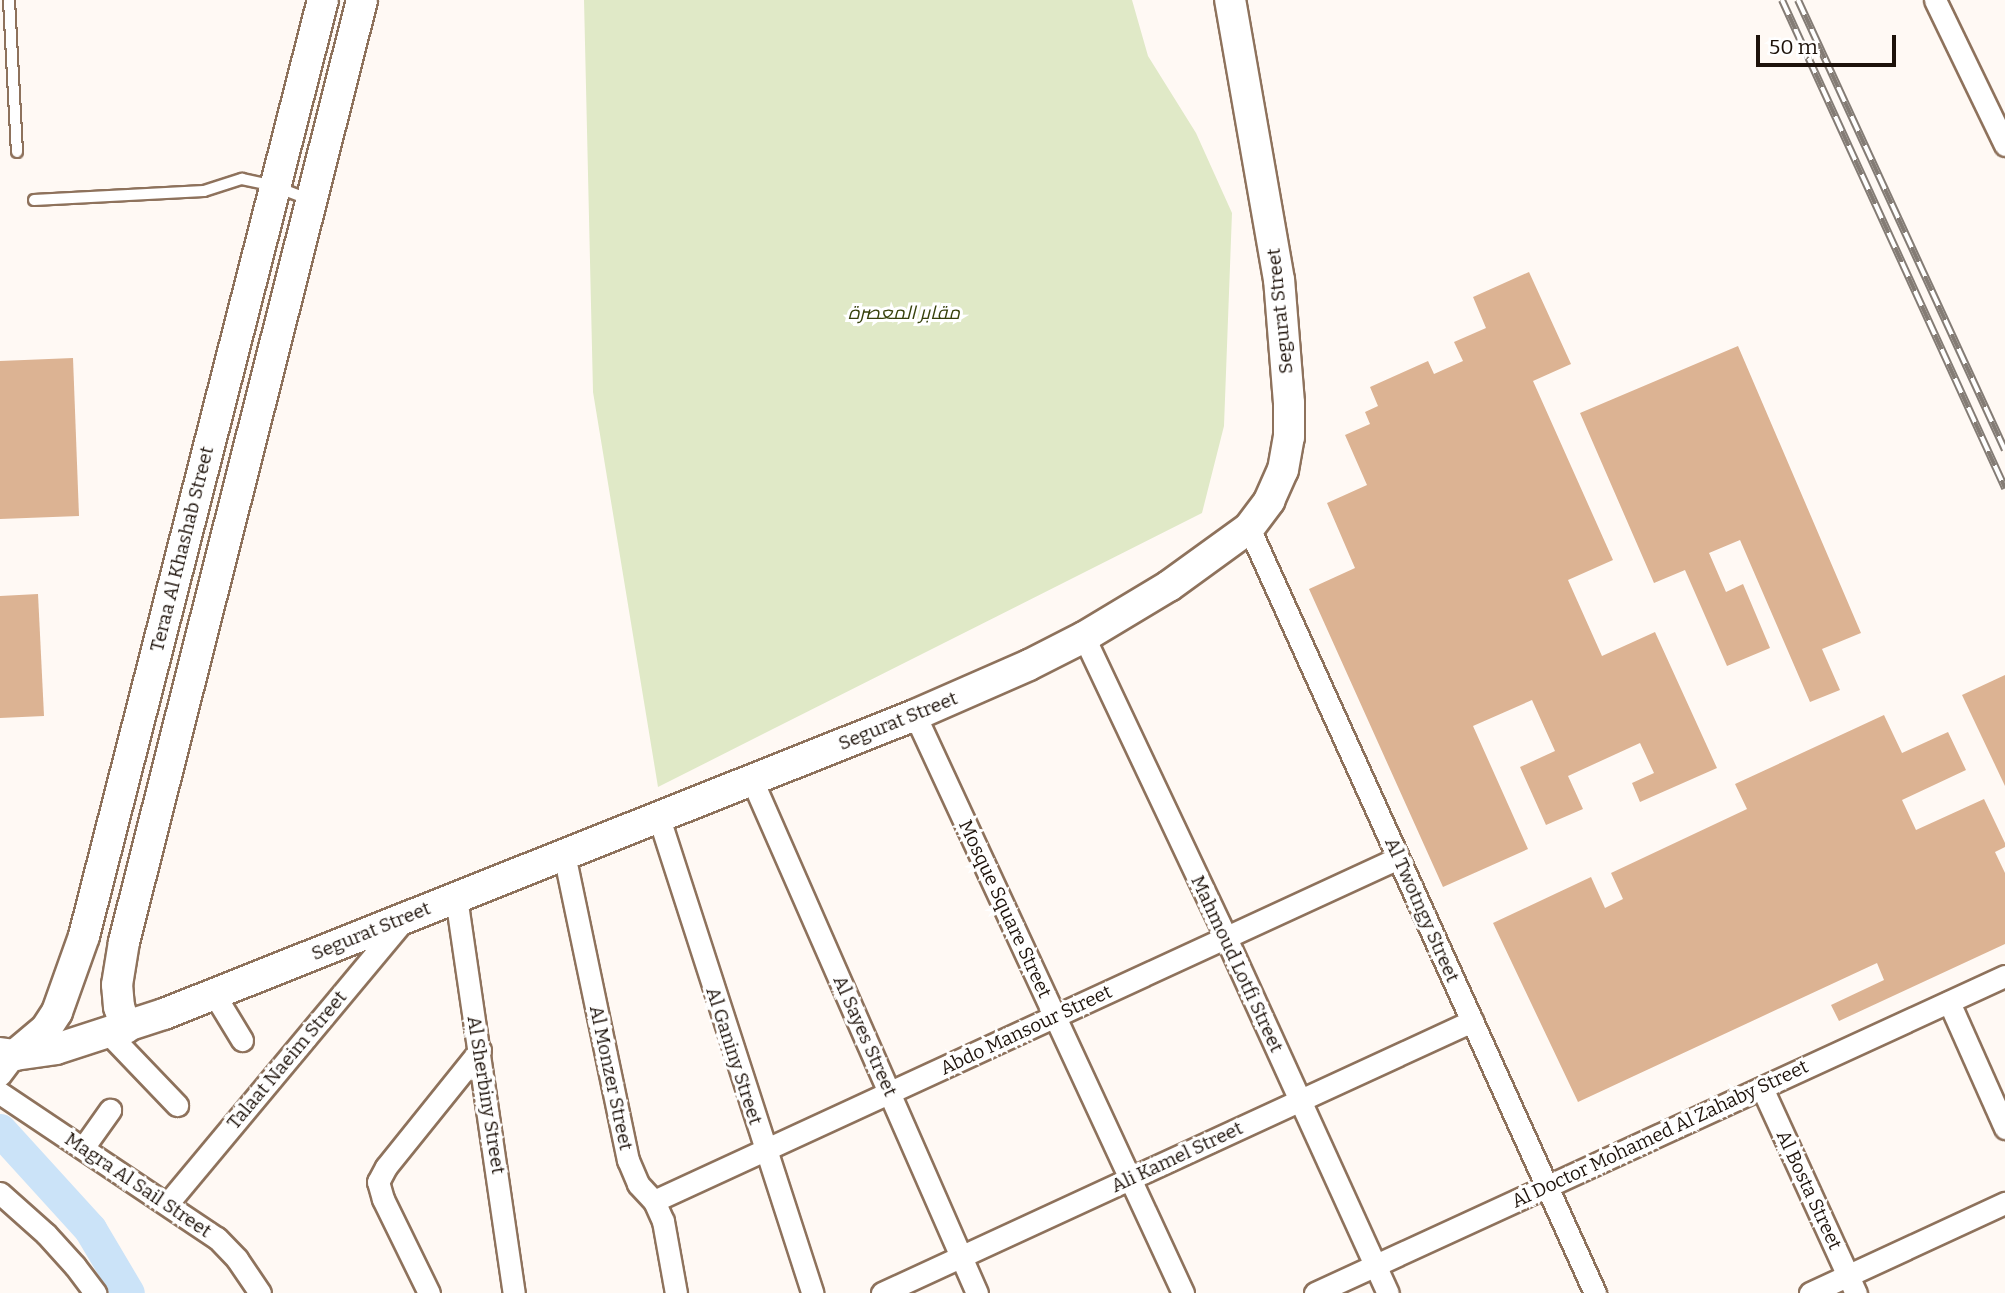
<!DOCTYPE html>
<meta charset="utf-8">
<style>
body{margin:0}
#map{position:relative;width:2005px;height:1293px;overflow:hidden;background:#fff9f4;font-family:Bitter,Cairo,serif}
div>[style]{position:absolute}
.green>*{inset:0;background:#e0e9c7}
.river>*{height:33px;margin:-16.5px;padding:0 16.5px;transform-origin:16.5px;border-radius:16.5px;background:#cbe3f8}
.building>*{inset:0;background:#dcb393}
.roads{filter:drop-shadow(2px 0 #8e725c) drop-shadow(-2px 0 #8e725c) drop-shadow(0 2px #8e725c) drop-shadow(0 -2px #8e725c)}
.lane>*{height:10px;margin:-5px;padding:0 5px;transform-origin:5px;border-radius:5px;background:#fff}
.street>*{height:21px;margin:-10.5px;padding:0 10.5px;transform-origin:10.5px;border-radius:10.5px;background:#fff}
.secondary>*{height:30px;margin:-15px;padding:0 15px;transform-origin:15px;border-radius:15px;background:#fff}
.rail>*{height:8px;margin-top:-4px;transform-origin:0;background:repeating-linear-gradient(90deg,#fff 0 16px,#847c75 0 32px);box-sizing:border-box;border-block:2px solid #847c75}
span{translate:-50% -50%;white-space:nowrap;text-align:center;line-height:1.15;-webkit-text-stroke:6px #fff;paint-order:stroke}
.street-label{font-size:19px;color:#1d120a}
.park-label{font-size:19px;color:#36400b;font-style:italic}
.scale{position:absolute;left:1756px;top:35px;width:140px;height:32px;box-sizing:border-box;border:4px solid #1d120a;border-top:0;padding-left:9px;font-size:21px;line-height:24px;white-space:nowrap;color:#1d120a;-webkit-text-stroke:5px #fff;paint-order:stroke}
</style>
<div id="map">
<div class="green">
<i style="clip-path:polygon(584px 0,1132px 0,1148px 56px,1196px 133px,1232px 213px,1224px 426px,1202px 513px,658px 787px,593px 392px)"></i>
</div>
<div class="river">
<i style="left:0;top:1130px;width:134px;rotate:47.7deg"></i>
<i style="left:90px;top:1229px;width:74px;rotate:59.3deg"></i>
</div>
<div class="building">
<i style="clip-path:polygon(1529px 272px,1571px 364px,1533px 381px,1613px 560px,1568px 580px,1602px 656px,1655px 632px,1717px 768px,1640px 802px,1632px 783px,1654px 773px,1640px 743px,1568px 776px,1583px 809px,1546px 825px,1520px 767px,1555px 751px,1532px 700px,1473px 726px,1528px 849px,1443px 887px,1309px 589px,1355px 568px,1327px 503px,1367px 485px,1345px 435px,1370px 424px,1365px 412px,1378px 406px,1370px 387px,1428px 361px,1434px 374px,1463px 361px,1454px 342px,1486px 328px,1473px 297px)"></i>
<i style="clip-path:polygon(1738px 346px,1861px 633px,1822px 649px,1840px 690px,1810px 702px,1740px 540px,1709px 553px,1726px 592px,1743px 584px,1770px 648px,1727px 666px,1685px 570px,1654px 583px,1580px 413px)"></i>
<i style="clip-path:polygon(73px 358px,79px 516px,0 519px,0 361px)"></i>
<i style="clip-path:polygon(38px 594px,44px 716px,0 718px,0 596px)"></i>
<i style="clip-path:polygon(2005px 675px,2005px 786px,1962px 695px)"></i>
<i style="clip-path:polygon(1884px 715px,1902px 753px,1948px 732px,1966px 770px,1902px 800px,1916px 830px,1984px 799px,2005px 843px,2005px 847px,1995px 852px,2005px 873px,2005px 944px,1839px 1021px,1831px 1005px,1884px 980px,1877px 963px,1578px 1102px,1493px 923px,1591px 877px,1605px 908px,1623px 899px,1611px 873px,1747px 809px,1735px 784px)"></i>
</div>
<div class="roads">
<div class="lane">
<i style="left:9px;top:0;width:152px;rotate:87deg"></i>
<i style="left:34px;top:200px;width:170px;rotate:-3deg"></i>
<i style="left:204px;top:191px;width:40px;rotate:-18deg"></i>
<i style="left:242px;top:179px;width:33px;rotate:12deg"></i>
<i style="left:274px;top:186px;width:39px;rotate:21deg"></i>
</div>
<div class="street">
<i style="left:1935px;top:0;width:161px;rotate:64.2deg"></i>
<i style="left:1249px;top:528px;width:840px;rotate:65.66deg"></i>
<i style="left:1084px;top:637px;width:333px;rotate:64.7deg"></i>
<i style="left:1226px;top:938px;width:390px;rotate:65.5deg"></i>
<i style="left:915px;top:715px;width:637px;rotate:65.12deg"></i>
<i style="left:752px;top:780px;width:560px;rotate:66.32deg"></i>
<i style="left:659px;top:818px;width:499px;rotate:72.1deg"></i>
<i style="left:564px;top:854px;width:313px;rotate:78.2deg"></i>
<i style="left:628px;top:1160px;width:26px;rotate:67deg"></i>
<i style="left:638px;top:1184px;width:23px;rotate:47deg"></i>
<i style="left:654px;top:1201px;width:22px;rotate:66deg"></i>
<i style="left:663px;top:1221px;width:73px;rotate:79.8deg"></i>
<i style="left:456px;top:897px;width:400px;rotate:81.7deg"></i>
<i style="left:214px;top:994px;width:54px;rotate:58.7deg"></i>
<i style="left:1949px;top:1002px;width:138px;rotate:66deg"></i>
<i style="left:108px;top:1033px;width:100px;rotate:46.2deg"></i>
<i style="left:0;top:1075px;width:25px;rotate:-53deg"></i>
<i style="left:1762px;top:1088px;width:226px;rotate:65.4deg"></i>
<i style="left:0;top:1093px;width:261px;rotate:33.8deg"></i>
<i style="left:217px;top:1238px;width:29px;rotate:46deg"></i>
<i style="left:237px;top:1259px;width:41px;rotate:55.9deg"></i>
<i style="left:83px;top:1148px;width:47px;rotate:-54.6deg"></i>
<i style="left:0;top:1193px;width:62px;rotate:41.7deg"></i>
<i style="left:46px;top:1234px;width:43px;rotate:47.8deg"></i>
<i style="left:75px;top:1266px;width:34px;rotate:53deg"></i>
<i style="left:654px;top:1201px;width:819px;rotate:-24.75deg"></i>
<i style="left:168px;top:1203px;width:368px;rotate:-50.2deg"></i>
<i style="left:429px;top:1293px;width:105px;rotate:-116.1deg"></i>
<i style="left:383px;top:1199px;width:18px;rotate:-106deg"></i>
<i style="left:378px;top:1182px;width:17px;rotate:-62deg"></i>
<i style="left:386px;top:1167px;width:150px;rotate:-51.2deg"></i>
<i style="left:882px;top:1293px;width:650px;rotate:-24.75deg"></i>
<i style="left:1315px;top:1293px;width:759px;rotate:-24.68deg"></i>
<i style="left:1810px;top:1293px;width:215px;rotate:-24.8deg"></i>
</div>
<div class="secondary">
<i style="left:126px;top:1028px;width:22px;rotate:-108deg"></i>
<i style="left:119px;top:1007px;width:22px;rotate:-95deg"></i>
<i style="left:117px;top:985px;width:44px;rotate:-80.8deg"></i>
<i style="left:124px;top:942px;width:972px;rotate:-75.82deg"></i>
<i style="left:0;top:1053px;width:15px;rotate:8deg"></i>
<i style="left:15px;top:1055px;width:41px;rotate:-8.3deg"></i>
<i style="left:56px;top:1049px;width:114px;rotate:-18deg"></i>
<i style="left:164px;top:1014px;width:808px;rotate:-21.71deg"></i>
<i style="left:915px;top:715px;width:124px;rotate:-23.7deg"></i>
<i style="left:1029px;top:665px;width:62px;rotate:-27deg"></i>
<i style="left:1084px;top:637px;width:99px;rotate:-31deg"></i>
<i style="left:1169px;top:586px;width:99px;rotate:-35.9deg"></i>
<i style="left:1249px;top:528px;width:34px;rotate:-53deg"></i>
<i style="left:1269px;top:501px;width:34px;rotate:-66deg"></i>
<i style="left:1283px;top:470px;width:34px;rotate:-80deg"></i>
<i style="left:1289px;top:437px;width:34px;rotate:-90deg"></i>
<i style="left:1289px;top:403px;width:123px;rotate:-94.6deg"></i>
<i style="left:1279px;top:280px;width:284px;rotate:-99.9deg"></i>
<i style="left:15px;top:1055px;width:40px;rotate:-40deg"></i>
<i style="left:46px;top:1029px;width:20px;rotate:-57deg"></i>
<i style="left:57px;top:1012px;width:81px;rotate:-70.4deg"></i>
<i style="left:84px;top:936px;width:966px;rotate:-75.68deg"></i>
</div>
</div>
<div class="rail">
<i style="left:1782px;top:0;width:537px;rotate:65.44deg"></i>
<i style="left:1798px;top:0;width:495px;rotate:65.3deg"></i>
</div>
<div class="street-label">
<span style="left:1280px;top:311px;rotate:-96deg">Segurat Street</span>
<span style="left:182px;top:549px;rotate:-76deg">Teraa Al Khashab Street</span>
<span style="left:898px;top:721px;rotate:-22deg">Segurat Street</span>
<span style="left:1005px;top:909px;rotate:65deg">Mosque Square Street</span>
<span style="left:1422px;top:910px;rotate:66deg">Al Twotngy Street</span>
<span style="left:371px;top:931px;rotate:-22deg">Segurat Street</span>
<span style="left:1237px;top:964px;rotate:65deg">Mahmoud Lotfi Street</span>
<span style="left:1026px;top:1030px;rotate:-25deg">Abdo Mansour Street</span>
<span style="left:865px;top:1036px;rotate:66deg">Al Sayes Street</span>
<span style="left:734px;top:1056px;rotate:72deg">Al Ganiny Street</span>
<span style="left:287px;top:1060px;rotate:-50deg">Talaat Naeim Street</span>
<span style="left:611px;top:1078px;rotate:78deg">Al Monzer Street</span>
<span style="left:486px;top:1095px;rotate:81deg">Al Sherbiny Street</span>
<span style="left:1660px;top:1134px;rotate:-25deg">Al Doctor Mohamed Al Zahaby Street</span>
<span style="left:1177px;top:1157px;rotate:-25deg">Ali Kamel Street</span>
<span style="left:138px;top:1185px;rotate:34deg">Magra Al Sail Street</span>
<span style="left:1809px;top:1190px;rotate:65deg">Al Bosta Street</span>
</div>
<div class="park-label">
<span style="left:904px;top:313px">مقابر المعصرة</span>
</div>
<div class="scale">50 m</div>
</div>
